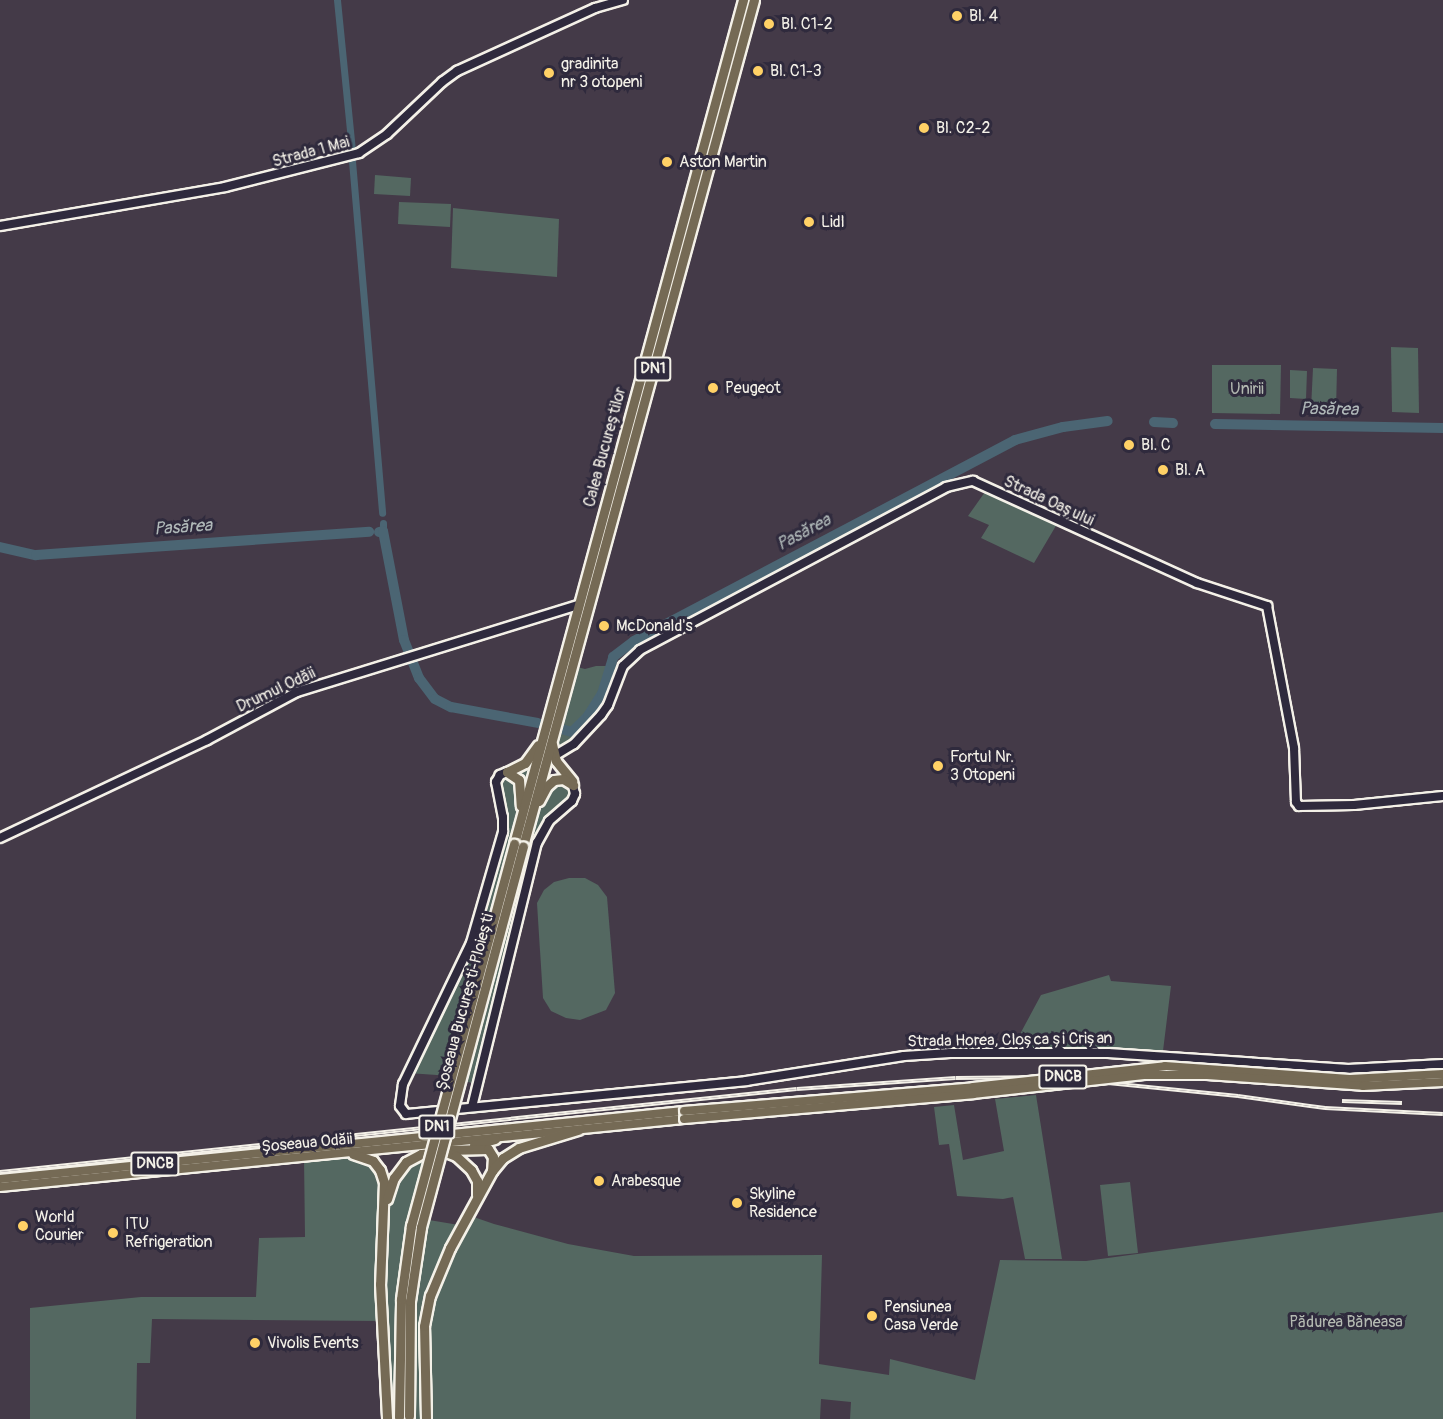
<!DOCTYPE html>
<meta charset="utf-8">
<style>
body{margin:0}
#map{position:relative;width:1443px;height:1419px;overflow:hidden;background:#443a48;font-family:Pangolin,sans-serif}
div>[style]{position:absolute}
.green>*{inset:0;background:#546861}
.canal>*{height:7px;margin:-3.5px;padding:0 3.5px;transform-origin:3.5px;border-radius:3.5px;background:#4b6573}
.river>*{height:10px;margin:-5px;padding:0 5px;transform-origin:5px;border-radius:5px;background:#4b6573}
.roads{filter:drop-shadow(2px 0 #f4f1e8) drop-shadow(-2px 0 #f4f1e8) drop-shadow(0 2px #f4f1e8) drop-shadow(0 -2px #f4f1e8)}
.secondary>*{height:8px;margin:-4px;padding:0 4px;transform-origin:4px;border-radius:4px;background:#2f2a3d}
.primary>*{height:8px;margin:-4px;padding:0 4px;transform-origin:4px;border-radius:4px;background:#756a55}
.highway>*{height:9px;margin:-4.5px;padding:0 4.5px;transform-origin:4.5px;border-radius:4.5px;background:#756a55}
.rail>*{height:4px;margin-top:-2px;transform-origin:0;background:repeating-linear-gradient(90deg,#2f2a3d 0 4.5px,#f4f1e8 0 9px);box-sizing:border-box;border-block:2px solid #f4f1e8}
.bridges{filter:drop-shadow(2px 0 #f4f1e8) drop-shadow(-2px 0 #f4f1e8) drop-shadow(0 2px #f4f1e8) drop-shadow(0 -2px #f4f1e8)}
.primary-bridge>*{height:8px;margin:-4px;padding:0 4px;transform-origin:4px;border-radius:4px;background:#756a55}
.highway-bridge>*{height:9px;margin:-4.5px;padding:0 4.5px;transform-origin:4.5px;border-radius:4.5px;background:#756a55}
.dots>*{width:16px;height:16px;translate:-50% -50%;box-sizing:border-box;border:3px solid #2f2a3d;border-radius:50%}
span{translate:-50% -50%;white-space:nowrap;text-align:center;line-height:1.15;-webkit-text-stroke:6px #2f2a3d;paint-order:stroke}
.shield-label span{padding:2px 4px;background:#2f2a3d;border:2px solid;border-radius:4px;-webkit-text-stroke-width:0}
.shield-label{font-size:15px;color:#f4f1e8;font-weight:700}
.poi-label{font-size:16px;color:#f4f1e8}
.left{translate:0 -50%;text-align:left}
.street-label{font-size:16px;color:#f4f1e8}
.park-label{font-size:16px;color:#b4bab2}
.water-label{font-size:18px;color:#b0b9b9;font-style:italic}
</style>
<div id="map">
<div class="green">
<i style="clip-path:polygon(375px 175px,411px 178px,410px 196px,374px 194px)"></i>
<i style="clip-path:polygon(399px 202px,451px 204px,450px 227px,398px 224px)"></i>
<i style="clip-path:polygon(453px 208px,559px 219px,557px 277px,451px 268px)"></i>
<i style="clip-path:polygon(1391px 347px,1418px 348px,1419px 413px,1392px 412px)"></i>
<i style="clip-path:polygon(1212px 365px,1281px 365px,1280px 414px,1212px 413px)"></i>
<i style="clip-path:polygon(1313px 368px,1337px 369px,1336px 410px,1311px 409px)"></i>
<i style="clip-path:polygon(1290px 370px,1307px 371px,1306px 399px,1290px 398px)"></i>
<i style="clip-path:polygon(985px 492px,1057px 524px,1034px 563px,981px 538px,989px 525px,968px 516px)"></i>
<i style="clip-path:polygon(573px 666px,585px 669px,596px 666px,623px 666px,608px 705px,565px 751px,553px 751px)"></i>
<i style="clip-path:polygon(543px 738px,451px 1076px,408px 1073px,461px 967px,503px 832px,496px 782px,515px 769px)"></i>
<i style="clip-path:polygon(563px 779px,575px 794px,543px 828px,477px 1085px,460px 1079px,530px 820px,547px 786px)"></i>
<i style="clip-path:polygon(569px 878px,585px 878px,598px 885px,607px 897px,615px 993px,606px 1010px,580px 1020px,566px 1018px,551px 1011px,543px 998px,537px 903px,544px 890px,554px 882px)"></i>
<i style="clip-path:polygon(1109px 975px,1111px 981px,1171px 986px,1163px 1051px,1018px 1049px,1019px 1036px,1041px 995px)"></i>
<i style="clip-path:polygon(1036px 1095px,1062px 1259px,1025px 1259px,1013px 1197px,1003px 1199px,957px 1196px,949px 1144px,939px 1145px,934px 1107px,954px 1105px,963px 1160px,1004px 1151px,995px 1099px)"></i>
<i style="clip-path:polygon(353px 1154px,376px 1165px,384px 1205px,398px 1172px,429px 1154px,405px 1254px,399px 1419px,387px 1419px,382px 1321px,152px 1319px,150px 1363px,137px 1363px,136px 1419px,30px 1419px,30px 1308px,141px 1297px,256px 1297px,259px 1238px,305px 1237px,304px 1158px)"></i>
<i style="clip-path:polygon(1130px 1182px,1138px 1253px,1108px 1256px,1100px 1185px)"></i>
<i style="clip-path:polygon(1443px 1212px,1443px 1419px,850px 1419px,851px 1402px,821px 1399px,820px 1419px,409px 1419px,408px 1344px,423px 1219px,459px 1225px,465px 1214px,494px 1224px,568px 1244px,634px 1256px,822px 1255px,819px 1364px,889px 1375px,890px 1359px,975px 1380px,1000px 1260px,1086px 1261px)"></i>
</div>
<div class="canal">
<i style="left:337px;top:0;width:151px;rotate:84.3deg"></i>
<i style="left:352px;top:161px;width:353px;rotate:85.1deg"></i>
<i style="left:383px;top:523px;width:8px;rotate:90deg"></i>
</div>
<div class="river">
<i style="left:1154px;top:422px;width:19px;rotate:3deg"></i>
<i style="left:1215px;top:424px;width:228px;rotate:1deg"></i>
<i style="left:379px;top:532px;width:4px;rotate:-14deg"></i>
<i style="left:383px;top:531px;width:111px;rotate:79.1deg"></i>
<i style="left:404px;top:640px;width:41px;rotate:68.5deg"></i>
<i style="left:419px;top:678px;width:26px;rotate:53deg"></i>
<i style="left:435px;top:699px;width:18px;rotate:27deg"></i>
<i style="left:451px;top:707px;width:88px;rotate:10.4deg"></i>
<i style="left:0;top:547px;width:37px;rotate:13deg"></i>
<i style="left:36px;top:555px;width:334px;rotate:-4deg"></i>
<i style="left:561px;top:729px;width:11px;rotate:15deg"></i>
<i style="left:572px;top:732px;width:23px;rotate:-45deg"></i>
<i style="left:588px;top:716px;width:26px;rotate:-58deg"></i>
<i style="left:602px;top:694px;width:39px;rotate:-73deg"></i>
<i style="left:613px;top:657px;width:26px;rotate:-37deg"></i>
<i style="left:634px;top:641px;width:431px;rotate:-27.8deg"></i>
<i style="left:1015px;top:440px;width:50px;rotate:-15.2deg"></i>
<i style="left:1063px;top:427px;width:45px;rotate:-7.6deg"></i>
</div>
<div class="roads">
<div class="secondary">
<i style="left:0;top:226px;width:228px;rotate:-9.8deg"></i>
<i style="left:225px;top:187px;width:138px;rotate:-14.2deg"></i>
<i style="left:359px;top:153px;width:34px;rotate:-34deg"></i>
<i style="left:387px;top:134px;width:76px;rotate:-43.4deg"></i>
<i style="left:442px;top:82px;width:19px;rotate:-36deg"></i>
<i style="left:457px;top:71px;width:152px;rotate:-24.5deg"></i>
<i style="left:595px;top:8px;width:29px;rotate:-16deg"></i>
<i style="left:554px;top:756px;width:23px;rotate:-31deg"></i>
<i style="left:574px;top:744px;width:40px;rotate:-47deg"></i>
<i style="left:601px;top:715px;width:12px;rotate:-55deg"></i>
<i style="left:608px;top:705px;width:42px;rotate:-69deg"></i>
<i style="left:623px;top:666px;width:23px;rotate:-43deg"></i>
<i style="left:640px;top:650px;width:347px;rotate:-28deg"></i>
<i style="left:946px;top:487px;width:28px;rotate:-13deg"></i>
<i style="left:973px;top:481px;width:246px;rotate:24.5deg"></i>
<i style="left:1197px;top:583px;width:74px;rotate:18.2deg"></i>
<i style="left:1267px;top:606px;width:145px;rotate:79.2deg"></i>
<i style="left:1294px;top:748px;width:54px;rotate:87.9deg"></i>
<i style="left:1296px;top:802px;width:5px;rotate:53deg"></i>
<i style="left:1299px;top:806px;width:55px;rotate:-1deg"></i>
<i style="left:1354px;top:805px;width:89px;rotate:-5.8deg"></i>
<i style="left:507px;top:772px;width:8px;rotate:157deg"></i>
<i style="left:500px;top:775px;width:8px;rotate:120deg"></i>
<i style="left:496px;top:782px;width:36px;rotate:79deg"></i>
<i style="left:503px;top:817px;width:15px;rotate:90deg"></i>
<i style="left:503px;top:832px;width:116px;rotate:106.1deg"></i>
<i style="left:471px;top:943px;width:157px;rotate:115.7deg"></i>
<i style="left:403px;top:1084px;width:22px;rotate:98deg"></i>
<i style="left:400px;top:1106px;width:10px;rotate:53deg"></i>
<i style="left:406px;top:1114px;width:342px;rotate:-5.5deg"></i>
<i style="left:746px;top:1081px;width:160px;rotate:-9deg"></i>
<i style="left:904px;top:1056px;width:46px;rotate:-3.7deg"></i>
<i style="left:950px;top:1053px;width:158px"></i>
<i style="left:1108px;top:1053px;width:241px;rotate:3.8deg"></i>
<i style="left:1348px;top:1069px;width:95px;rotate:-3deg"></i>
<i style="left:0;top:838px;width:229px;rotate:-25.3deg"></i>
<i style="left:207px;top:740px;width:102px;rotate:-28.1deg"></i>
<i style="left:297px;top:692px;width:294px;rotate:-17.2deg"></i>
<i style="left:472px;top:1107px;width:272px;rotate:-76.2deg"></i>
<i style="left:537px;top:843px;width:25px;rotate:-61deg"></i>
<i style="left:549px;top:821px;width:30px;rotate:-41deg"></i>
<i style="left:572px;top:801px;width:8px;rotate:-67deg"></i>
<i style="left:575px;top:794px;width:9px;rotate:-103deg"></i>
</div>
<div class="primary">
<i style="left:0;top:1179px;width:687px;rotate:-5.68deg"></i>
<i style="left:0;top:1187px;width:687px;rotate:-5.68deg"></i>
</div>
<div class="highway">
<i style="left:552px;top:744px;width:17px;rotate:77deg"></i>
<i style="left:556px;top:761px;width:26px;rotate:51deg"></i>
<i style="left:507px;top:772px;width:14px;rotate:34deg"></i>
<i style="left:519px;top:780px;width:26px;rotate:86deg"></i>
<i style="left:507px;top:772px;width:20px;rotate:-27deg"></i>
<i style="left:525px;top:763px;width:22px;rotate:-54deg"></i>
<i style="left:539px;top:801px;width:17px;rotate:-62deg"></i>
<i style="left:547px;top:786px;width:9px;rotate:-41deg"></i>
<i style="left:554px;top:780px;width:9px;rotate:-6deg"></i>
<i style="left:563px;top:779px;width:12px;rotate:31deg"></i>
<i style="left:514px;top:844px;width:875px;rotate:-74.82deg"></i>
<i style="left:523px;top:846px;width:877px;rotate:-74.73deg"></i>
<i style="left:474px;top:1145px;width:22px;rotate:-16deg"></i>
<i style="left:446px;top:1150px;width:42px;rotate:-1.4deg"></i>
<i style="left:488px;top:1149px;width:9px;rotate:58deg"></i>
<i style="left:493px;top:1157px;width:14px;rotate:94deg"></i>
<i style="left:353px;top:1154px;width:21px;rotate:19deg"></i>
<i style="left:373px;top:1161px;width:11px;rotate:52deg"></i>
<i style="left:380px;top:1170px;width:13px;rotate:72deg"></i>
<i style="left:384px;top:1182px;width:102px;rotate:92.2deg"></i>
<i style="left:380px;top:1284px;width:135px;rotate:87deg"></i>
<i style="left:387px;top:1199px;width:22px;rotate:-72deg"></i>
<i style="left:394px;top:1178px;width:20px;rotate:-53deg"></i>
<i style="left:406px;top:1162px;width:17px;rotate:-28deg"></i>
<i style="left:421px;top:1154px;width:25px;rotate:-5deg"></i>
<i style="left:446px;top:1152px;width:11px;rotate:22deg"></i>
<i style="left:456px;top:1156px;width:21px;rotate:43deg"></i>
<i style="left:471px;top:1170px;width:13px;rotate:61deg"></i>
<i style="left:477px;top:1181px;width:14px;rotate:90deg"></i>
<i style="left:426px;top:1419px;width:93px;rotate:-91.2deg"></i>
<i style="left:424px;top:1326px;width:31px;rotate:-79deg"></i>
<i style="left:430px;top:1296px;width:52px;rotate:-67.4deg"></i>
<i style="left:450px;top:1248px;width:88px;rotate:-61.4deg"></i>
<i style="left:492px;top:1171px;width:17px;rotate:-50deg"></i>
<i style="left:503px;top:1158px;width:19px;rotate:-32deg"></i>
<i style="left:519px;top:1148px;width:62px;rotate:-17deg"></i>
</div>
</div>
<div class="rail">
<i style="left:1342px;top:1101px;width:60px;rotate:1.9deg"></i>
<i style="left:0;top:1172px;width:801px;rotate:-5.95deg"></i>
<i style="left:797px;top:1089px;width:159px;rotate:-4deg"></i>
<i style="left:956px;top:1078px;width:92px;rotate:-0.6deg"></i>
<i style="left:1048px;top:1077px;width:191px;rotate:5.7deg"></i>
<i style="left:1238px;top:1096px;width:88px;rotate:7.9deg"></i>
<i style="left:1325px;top:1108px;width:118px;rotate:2.9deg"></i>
</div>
<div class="bridges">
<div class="primary-bridge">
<i style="left:684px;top:1111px;width:290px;rotate:-4.7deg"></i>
<i style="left:973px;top:1087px;width:193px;rotate:-6.2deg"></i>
<i style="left:1165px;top:1066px;width:185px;rotate:4deg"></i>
<i style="left:1350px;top:1079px;width:93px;rotate:-3.1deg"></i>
<i style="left:684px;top:1119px;width:290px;rotate:-4.9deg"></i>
<i style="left:973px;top:1094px;width:172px;rotate:-6.3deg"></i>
<i style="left:1144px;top:1075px;width:63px"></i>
<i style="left:1207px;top:1075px;width:156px;rotate:4deg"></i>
<i style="left:1363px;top:1086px;width:80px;rotate:-2.9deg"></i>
</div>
<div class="highway-bridge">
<i style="left:409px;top:1416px;width:115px;rotate:-89.5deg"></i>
<i style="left:410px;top:1301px;width:75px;rotate:-81.5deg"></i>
<i style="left:421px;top:1227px;width:394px;rotate:-75deg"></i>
<i style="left:399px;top:1417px;width:118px;rotate:-89deg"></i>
<i style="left:401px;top:1299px;width:74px;rotate:-82.2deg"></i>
<i style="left:411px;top:1226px;width:396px;rotate:-74.9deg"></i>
</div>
</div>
<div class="dots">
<i style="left:957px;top:16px;background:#ffd166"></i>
<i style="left:769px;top:24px;background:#ffd166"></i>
<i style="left:758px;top:71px;background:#ffd166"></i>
<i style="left:549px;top:73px;background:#ffd166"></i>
<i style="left:924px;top:128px;background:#ffd166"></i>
<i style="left:667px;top:162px;background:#ffd166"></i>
<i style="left:809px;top:222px;background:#ffd166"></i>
<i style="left:713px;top:388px;background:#ffd166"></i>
<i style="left:1129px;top:445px;background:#ffd166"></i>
<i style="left:1163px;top:470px;background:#ffd166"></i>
<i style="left:604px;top:626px;background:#ffd166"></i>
<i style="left:938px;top:766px;background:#ffd166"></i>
<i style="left:599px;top:1181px;background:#ffd166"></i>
<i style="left:737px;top:1203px;background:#ffd166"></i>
<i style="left:23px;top:1226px;background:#ffd166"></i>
<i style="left:113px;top:1233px;background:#ffd166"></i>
<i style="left:872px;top:1316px;background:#ffd166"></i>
<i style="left:255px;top:1343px;background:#ffd166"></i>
</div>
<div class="shield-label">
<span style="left:653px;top:369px">DN1</span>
<span style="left:1063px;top:1077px">DNCB</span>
<span style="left:437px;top:1127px">DN1</span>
<span style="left:155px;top:1164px">DNCB</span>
</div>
<div class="poi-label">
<span class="left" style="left:969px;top:16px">Bl. 4</span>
<span class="left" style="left:781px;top:24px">Bl. C1-2</span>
<span class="left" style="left:561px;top:73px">gradinita<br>nr 3 otopeni</span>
<span class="left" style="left:770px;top:71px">Bl. C1-3</span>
<span class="left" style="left:936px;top:128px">Bl. C2-2</span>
<span class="left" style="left:679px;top:162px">Aston Martin</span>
<span class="left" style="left:821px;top:222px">Lidl</span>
<span class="left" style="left:725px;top:388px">Peugeot</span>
<span class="left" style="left:1141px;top:445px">Bl. C</span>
<span class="left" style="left:1175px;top:470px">Bl. A</span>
<span class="left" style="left:616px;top:626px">McDonald's</span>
<span class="left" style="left:950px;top:766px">Fortul Nr.<br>3 Otopeni</span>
<span class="left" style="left:611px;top:1181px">Arabesque</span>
<span class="left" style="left:749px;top:1203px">Skyline<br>Residence</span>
<span class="left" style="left:35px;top:1226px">World<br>Courier</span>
<span class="left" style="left:125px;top:1233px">ITU<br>Refrigeration</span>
<span class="left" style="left:884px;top:1316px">Pensiunea<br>Casa Verde</span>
<span class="left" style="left:267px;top:1343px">Vivolis Events</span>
</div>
<div class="street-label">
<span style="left:311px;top:152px;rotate:-15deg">Strada 1 Mai</span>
<span style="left:605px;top:447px;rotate:-75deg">Calea Bucureștilor</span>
<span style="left:1049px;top:501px;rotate:25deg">Strada Oașului</span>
<span style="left:276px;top:690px;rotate:-25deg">Drumul Odăii</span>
<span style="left:465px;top:1002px;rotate:-75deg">Șoseaua București-Ploiești</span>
<span style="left:1010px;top:1040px;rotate:-1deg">Strada Horea, Cloșca și Crișan</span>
<span style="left:307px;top:1143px;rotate:-5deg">Șoseaua Odăii</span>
</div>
<div class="park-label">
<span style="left:1247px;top:389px">Unirii</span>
<span style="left:1346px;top:1322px">Pădurea Băneasa</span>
</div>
<div class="water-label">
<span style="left:1329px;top:410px;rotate:1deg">Pasărea</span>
<span style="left:183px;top:528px;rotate:-4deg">Pasărea</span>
<span style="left:804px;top:533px;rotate:-28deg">Pasărea</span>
</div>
</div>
